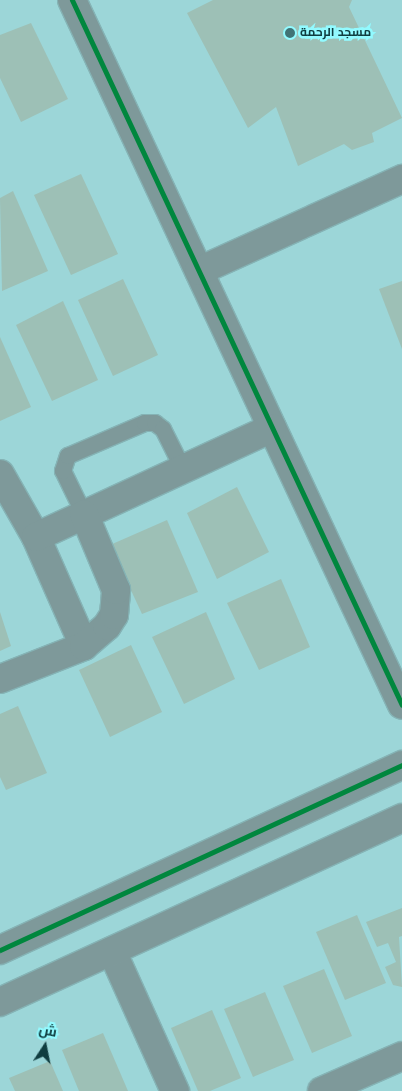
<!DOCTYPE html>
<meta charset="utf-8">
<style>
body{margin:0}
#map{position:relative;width:402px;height:1091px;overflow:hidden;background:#9cd6d8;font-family:"Varela Round",Cairo,sans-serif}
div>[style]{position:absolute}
.building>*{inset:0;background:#9dc0b6}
.roads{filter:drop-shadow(1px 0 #85b3b5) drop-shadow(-1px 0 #85b3b5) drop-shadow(0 1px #85b3b5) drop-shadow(0 -1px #85b3b5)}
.service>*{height:16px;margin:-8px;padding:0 8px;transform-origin:8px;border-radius:8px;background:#7e999a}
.minor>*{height:28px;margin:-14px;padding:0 14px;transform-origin:14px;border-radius:14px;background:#7e999a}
.cycleway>*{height:5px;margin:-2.5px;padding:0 2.5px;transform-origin:2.5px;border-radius:2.5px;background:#00873e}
.dots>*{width:14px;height:14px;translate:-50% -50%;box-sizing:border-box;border:2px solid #92faff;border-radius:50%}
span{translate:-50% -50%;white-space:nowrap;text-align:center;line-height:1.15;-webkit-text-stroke:5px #92faff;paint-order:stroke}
.poi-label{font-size:12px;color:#0f3d40;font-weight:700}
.left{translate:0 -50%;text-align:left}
.north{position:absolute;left:20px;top:1021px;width:50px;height:50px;-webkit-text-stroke:4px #92faff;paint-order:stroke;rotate:11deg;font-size:14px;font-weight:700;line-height:20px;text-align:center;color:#0f3d40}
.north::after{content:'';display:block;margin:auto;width:18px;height:22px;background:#0f3d40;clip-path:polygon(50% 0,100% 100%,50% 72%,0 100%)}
</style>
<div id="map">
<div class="building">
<i style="clip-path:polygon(213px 0,352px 0,349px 7px,402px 118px,372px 133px,374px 142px,352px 150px,344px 144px,298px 166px,276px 107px,248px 128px,187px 13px)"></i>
<i style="clip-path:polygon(31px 23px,68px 99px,21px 122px,0 78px,0 35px)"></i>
<i style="clip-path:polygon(81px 174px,118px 254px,71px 275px,34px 195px)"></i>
<i style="clip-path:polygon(13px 191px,48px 271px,2px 291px,0 198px)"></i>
<i style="clip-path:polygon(123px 279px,158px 355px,113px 376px,78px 300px)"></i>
<i style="clip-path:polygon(402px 281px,402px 349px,379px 289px)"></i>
<i style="clip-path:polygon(63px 301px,98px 380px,52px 401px,16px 325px)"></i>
<i style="clip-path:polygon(0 337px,31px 407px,0 421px)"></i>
<i style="clip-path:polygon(237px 487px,269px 552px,217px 579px,187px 513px)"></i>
<i style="clip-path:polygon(167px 520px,198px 592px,142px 614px,110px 545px)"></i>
<i style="clip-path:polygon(281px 579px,310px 647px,259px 670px,227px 603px)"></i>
<i style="clip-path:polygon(0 612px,11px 646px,0 651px)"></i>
<i style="clip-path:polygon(206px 612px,235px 679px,184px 704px,152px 637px)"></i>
<i style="clip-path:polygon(131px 645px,162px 712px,110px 737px,79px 670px)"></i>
<i style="clip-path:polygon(18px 706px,47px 773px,6px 790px,0 777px,0 714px)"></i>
<i style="clip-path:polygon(402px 908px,402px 936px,399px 937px,402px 987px,393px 985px,385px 967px,396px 962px,388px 943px,377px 947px,366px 922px)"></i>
<i style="clip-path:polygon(357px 915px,386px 983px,345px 1000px,316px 932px)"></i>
<i style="clip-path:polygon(324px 969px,352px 1036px,312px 1053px,283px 986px)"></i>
<i style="clip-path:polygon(265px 992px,294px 1060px,253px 1077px,224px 1009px)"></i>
<i style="clip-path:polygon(212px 1010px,241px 1078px,210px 1091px,198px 1091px,171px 1028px)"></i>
<i style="clip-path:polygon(103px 1033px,128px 1091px,79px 1091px,62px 1050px)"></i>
<i style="clip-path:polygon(50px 1061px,63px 1091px,15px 1091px,9px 1078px)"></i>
</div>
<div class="roads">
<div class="service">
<i style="left:84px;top:514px;width:48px;rotate:-116deg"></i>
<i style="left:63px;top:471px;width:16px;rotate:-72deg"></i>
<i style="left:68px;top:456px;width:84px;rotate:-23.2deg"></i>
<i style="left:145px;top:423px;width:10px"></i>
<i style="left:155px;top:423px;width:10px;rotate:37deg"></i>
<i style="left:163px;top:429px;width:45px;rotate:63.4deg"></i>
</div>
<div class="minor">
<i style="left:72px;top:0;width:778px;rotate:64.92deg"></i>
<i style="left:199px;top:271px;width:223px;rotate:-24.4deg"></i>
<i style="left:0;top:474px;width:73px;rotate:60.3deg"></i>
<i style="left:36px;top:537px;width:119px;rotate:66.2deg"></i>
<i style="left:36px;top:537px;width:260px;rotate:-24.8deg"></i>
<i style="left:0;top:679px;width:90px;rotate:-21.4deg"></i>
<i style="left:84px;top:646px;width:30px;rotate:-41deg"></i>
<i style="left:107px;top:626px;width:13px;rotate:-58deg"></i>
<i style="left:114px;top:615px;width:25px;rotate:-85deg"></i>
<i style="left:116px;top:590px;width:82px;rotate:-112.8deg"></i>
<i style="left:0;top:950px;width:443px;rotate:-24.7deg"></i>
<i style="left:112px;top:951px;width:154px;rotate:65.8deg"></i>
<i style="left:0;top:1002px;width:442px;rotate:-24.6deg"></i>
<i style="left:322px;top:1091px;width:87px;rotate:-23.6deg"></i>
</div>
</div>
<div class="cycleway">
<i style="left:72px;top:0;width:778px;rotate:64.92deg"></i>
<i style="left:0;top:950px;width:443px;rotate:-24.7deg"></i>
</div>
<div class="dots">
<i style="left:290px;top:33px;background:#407375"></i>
</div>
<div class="poi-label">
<span class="left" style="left:300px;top:33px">مسجد الرحمة</span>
</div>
<div class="north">ش</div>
</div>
